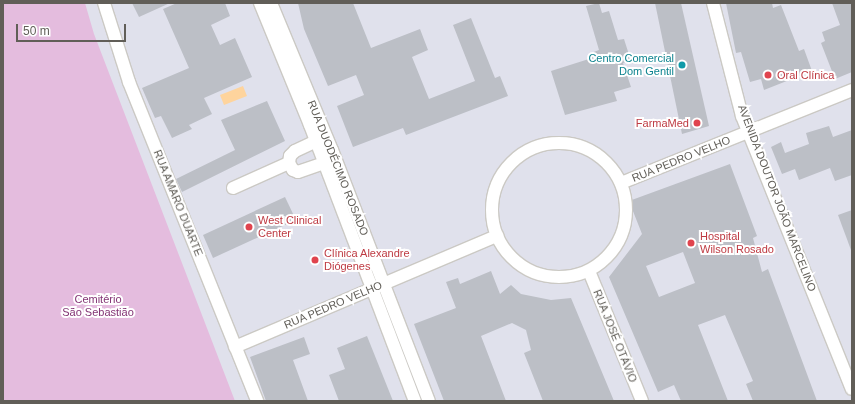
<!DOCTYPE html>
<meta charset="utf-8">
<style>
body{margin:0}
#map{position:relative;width:855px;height:404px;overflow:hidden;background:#e0e1ec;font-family:Helvetica,sans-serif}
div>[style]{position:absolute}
.green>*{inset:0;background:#e4bcde}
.water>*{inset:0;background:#fed49d}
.building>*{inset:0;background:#bcbfc6}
.roads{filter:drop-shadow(1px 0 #cbc9c4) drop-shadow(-1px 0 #cbc9c4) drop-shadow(0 1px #cbc9c4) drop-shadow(0 -1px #cbc9c4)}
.minor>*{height:12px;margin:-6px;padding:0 6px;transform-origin:6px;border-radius:6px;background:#fff}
.minor>.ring{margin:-6px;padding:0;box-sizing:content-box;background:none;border:12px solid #fff;border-radius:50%}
.dots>*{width:11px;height:11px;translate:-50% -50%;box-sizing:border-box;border:2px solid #fff;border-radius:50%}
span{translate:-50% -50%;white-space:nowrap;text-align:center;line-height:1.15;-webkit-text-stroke:4px #fff;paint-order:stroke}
.culture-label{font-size:11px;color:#0d838f}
.right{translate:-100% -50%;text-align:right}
.health-label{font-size:11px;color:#be3a42}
.left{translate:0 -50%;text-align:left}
.street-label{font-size:11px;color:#615e58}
.park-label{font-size:11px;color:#833575}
.frame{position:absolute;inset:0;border:4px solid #615e58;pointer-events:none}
.scale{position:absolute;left:16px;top:24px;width:110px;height:18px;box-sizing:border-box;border:2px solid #615e58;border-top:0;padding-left:5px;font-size:12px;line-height:14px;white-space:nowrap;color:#615e58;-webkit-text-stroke:3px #fff;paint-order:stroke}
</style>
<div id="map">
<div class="green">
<i style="clip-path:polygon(3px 3px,85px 3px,94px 34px,235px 401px,3px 401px)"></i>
</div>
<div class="water">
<i style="clip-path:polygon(243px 86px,247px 96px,224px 105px,220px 95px)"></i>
</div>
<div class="building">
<i style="clip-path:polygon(132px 3px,170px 3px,139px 17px)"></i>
<i style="clip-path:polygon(177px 3px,225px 3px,230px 16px,211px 25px,220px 45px,235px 38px,252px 77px,204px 98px,212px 114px,189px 125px,192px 129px,172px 138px,161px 116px,155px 118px,142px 88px,189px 68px,163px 9px)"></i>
<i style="clip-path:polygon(298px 3px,353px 3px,371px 48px,420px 29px,428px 50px,412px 57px,429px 99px,475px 81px,453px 25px,471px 18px,495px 78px,500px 76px,508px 96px,406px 135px,403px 128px,353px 147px,337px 106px,364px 95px,356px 75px,328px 86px,304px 29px)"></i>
<i style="clip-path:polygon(599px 3px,602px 13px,609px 11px,618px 40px,624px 39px,631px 61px,623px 63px,631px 87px,614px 92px,617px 101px,565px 115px,551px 71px,592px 58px,591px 53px,599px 50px,586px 6px)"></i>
<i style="clip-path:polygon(655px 3px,681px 3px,709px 126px,682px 134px)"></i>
<i style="clip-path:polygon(726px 3px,772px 3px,773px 8px,781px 5px,799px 51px,804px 49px,812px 71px,764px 90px,761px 79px,750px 82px,741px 52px,736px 53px)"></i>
<i style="clip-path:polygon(832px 3px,852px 3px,852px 72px,835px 79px,821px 43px,825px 41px,822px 32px,840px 25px)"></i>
<i style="clip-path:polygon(267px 101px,285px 141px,182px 192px,176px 179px,235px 150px,221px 120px)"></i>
<i style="clip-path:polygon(829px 126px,833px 137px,852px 130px,852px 175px,835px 181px,830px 168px,799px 180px,795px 169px,782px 174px,771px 147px,781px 142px,785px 153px,809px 144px,806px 133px)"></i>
<i style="clip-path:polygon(evenodd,730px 164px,757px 236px,753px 238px,762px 272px,768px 269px,817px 401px,753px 401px,746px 384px,753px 381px,725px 315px,698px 325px,728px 401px,681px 401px,674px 385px,658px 392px,609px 277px,642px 234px,629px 201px,730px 164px,683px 252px,695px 283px,659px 297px,646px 266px,683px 252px)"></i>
<i style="clip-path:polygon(285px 197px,296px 220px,213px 258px,203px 235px)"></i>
<i style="clip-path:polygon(852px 210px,852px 250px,851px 250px,838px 215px)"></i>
<i style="clip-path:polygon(491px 271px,500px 294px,511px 285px,521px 294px,551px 300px,571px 298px,614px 401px,543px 401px,524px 353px,531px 350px,526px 330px,512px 323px,481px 336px,506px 401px,444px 401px,414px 324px,456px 308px,446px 282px,458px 278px,460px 284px)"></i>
<i style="clip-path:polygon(367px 336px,393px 401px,339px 401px,329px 375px,345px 369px,337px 348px)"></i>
<i style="clip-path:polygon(304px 337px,310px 354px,293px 360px,308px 401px,266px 401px,250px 357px)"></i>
</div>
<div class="roads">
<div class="minor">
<i style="left:104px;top:3px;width:83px;rotate:72.4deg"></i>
<i style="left:129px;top:82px;width:344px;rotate:68.1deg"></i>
<i style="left:260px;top:3px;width:132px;rotate:67.7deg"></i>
<i style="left:310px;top:125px;width:295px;rotate:69.2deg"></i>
<i style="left:271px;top:3px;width:159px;rotate:67.5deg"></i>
<i style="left:332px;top:150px;width:269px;rotate:68.9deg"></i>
<i style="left:713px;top:3px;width:117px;rotate:75.6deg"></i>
<i style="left:742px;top:116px;width:294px;rotate:68.1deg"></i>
<i class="ring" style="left:492px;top:143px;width:122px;height:122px"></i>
<i style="left:289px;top:163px;width:8px;rotate:60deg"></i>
<i style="left:293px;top:170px;width:5px;rotate:22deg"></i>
<i style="left:298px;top:172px;width:28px;rotate:-19deg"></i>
<i style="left:621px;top:183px;width:249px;rotate:-21.9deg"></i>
<i style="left:233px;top:188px;width:61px;rotate:-24.1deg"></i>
<i style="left:289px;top:163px;width:7px;rotate:-82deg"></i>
<i style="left:290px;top:156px;width:7px;rotate:-45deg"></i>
<i style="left:295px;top:151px;width:23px;rotate:-25deg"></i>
<i style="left:589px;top:271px;width:140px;rotate:67.8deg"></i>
<i style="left:235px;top:347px;width:285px;rotate:-23deg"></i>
</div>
</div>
<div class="dots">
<i style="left:682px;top:65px;background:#0f9aa8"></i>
<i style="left:768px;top:75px;background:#e0444e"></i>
<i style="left:697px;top:123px;background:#e0444e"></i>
<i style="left:249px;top:227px;background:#e0444e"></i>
<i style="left:691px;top:243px;background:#e0444e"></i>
<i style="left:315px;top:260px;background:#e0444e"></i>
</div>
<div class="culture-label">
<span class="right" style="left:674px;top:65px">Centro Comercial<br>Dom Gentil</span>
</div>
<div class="health-label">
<span class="left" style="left:777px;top:75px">Oral Clínica</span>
<span class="right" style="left:689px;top:123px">FarmaMed</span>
<span class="left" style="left:258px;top:227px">West Clinical<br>Center</span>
<span class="left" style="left:700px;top:243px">Hospital<br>Wilson Rosado</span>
<span class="left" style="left:324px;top:260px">Clínica Alexandre<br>Diógenes</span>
</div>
<div class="street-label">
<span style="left:681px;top:159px;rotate:-22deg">RUA PEDRO VELHO</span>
<span style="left:338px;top:168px;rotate:68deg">RUA DUODÉCIMO ROSADO</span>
<span style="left:777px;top:198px;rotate:69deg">AVENIDA DOUTOR JOÃO MARCELINO</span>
<span style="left:178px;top:203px;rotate:68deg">RUA AMARO DUARTE</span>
<span style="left:333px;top:305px;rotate:-23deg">RUA PEDRO VELHO</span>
<span style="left:615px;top:336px;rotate:68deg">RUA JOSÉ OTÁVIO</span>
</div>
<div class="park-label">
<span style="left:98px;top:306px">Cemitério<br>São Sebastião</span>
</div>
<div class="frame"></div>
<div class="scale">50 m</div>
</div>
